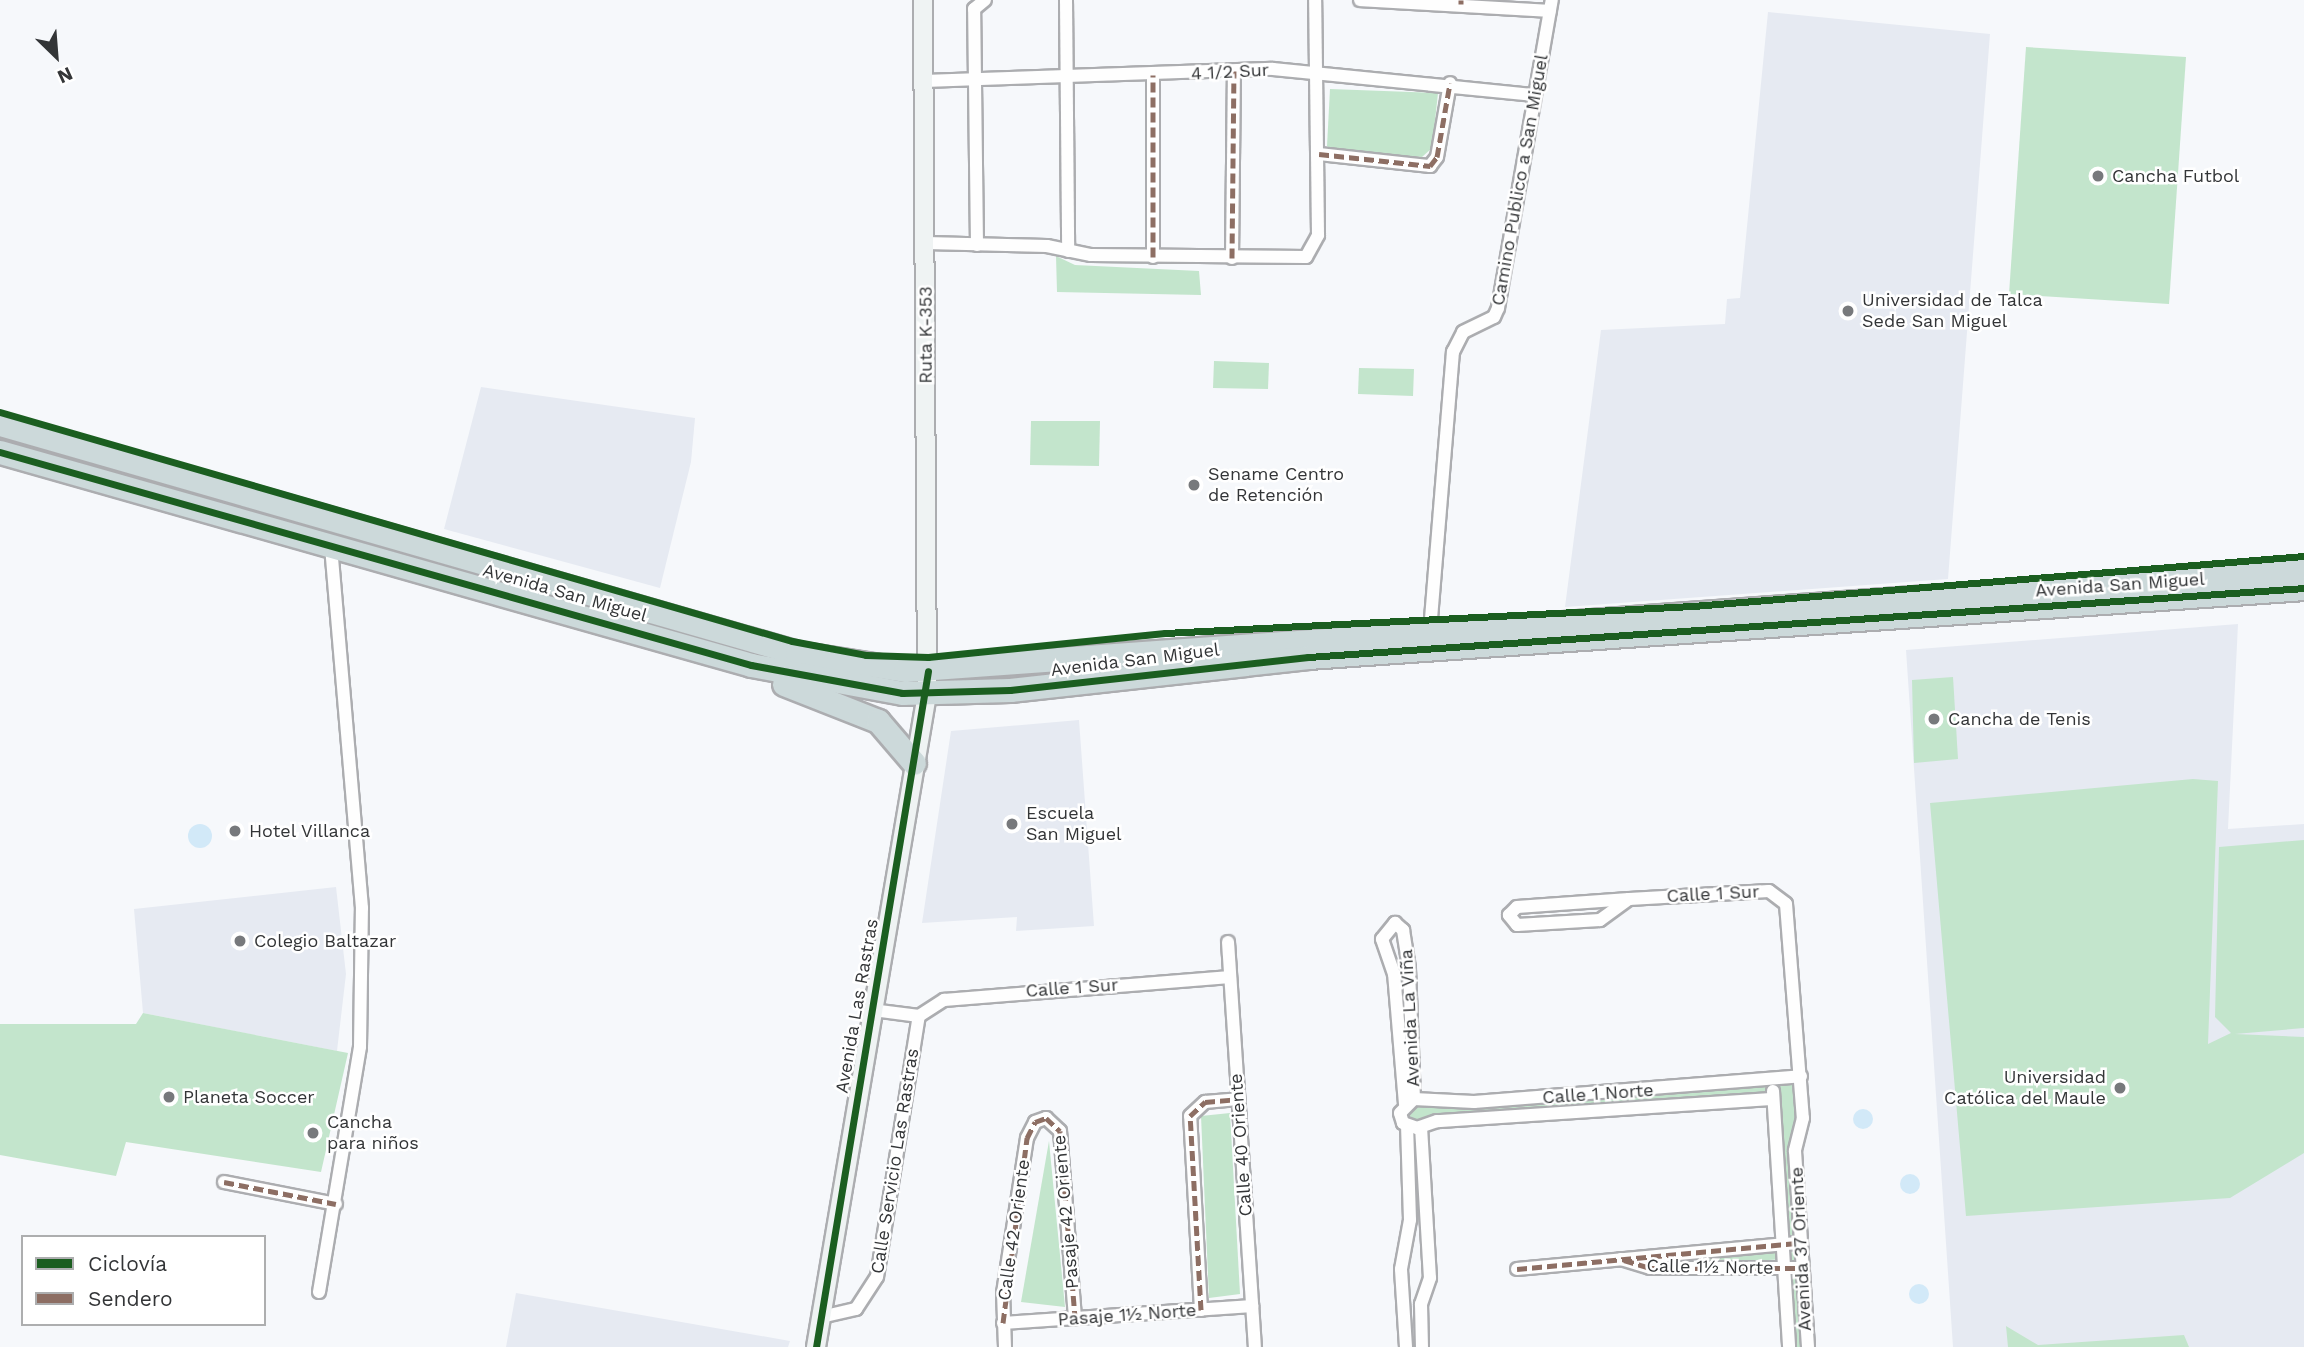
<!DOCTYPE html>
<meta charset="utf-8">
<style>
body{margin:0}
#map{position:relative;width:2304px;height:1347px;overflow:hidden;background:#f6f8fb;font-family:"Work Sans",sans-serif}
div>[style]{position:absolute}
.built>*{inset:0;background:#e6eaf2}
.green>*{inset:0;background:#c3e5cc}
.water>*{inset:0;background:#d2e9f8}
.round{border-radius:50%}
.roads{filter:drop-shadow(2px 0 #acadb0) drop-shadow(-2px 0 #acadb0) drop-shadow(0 2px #acadb0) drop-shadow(0 -2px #acadb0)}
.street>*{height:12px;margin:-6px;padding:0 6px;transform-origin:6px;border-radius:6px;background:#fefefe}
.secondary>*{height:18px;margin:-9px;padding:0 9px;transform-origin:9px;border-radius:9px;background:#eff3f3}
.highway>*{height:23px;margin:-11.5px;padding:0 11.5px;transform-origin:11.5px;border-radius:11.5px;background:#ccd9da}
.quiet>*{height:5px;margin-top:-2.5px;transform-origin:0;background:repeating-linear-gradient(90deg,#8d6e63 0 10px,transparent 0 15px)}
.cycleway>*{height:7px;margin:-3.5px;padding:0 3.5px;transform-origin:3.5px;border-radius:3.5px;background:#1b5e20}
.dots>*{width:19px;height:19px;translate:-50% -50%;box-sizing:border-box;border:4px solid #fff;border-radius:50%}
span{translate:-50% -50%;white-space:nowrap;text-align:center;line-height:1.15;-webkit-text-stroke:5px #fff;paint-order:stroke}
.street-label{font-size:18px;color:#333537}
.poi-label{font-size:18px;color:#333537}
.left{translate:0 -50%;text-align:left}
.right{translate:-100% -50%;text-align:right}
.legend{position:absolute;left:21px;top:1235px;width:245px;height:91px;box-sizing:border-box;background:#fff;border:2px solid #adaeaf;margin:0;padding:9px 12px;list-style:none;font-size:21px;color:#333537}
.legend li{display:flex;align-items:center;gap:14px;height:35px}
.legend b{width:35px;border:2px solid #adaeaf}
.north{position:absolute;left:21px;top:21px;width:70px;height:70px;-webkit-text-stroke:5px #fff;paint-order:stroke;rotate:155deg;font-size:19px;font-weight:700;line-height:28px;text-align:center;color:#333537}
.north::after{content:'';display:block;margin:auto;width:24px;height:32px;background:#333537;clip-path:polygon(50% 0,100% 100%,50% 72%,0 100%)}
</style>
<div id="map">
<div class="built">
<i style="clip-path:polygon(1768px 12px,1990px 34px,1948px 579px,1565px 607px,1601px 330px,1725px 324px,1727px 299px,1740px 298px)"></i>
<i style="clip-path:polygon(481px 387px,695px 418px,691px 462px,660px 588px,444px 529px)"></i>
<i style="clip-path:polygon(2238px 624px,2228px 829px,2304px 824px,2304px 1347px,1953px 1347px,1906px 650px)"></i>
<i style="clip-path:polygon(1079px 720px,1094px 926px,1016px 931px,1017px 917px,922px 923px,951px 731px)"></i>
<i style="clip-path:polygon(336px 887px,346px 974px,337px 1051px,143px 1013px,134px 909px)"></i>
<i style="clip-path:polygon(516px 1293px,790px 1341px,788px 1347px,506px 1347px)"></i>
</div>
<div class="green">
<i style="clip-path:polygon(2026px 47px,2186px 57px,2169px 304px,2009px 294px)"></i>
<i style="clip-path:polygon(1330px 89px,1438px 93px,1432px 148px,1422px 157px,1333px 151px,1327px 146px)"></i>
<i style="clip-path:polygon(1056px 256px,1075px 265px,1199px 271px,1201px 295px,1057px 292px)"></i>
<i style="clip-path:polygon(1214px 361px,1269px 363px,1268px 389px,1213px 388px)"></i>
<i style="clip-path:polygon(1359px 368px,1414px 369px,1413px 396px,1358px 394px)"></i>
<i style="clip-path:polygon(1031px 421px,1100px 421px,1099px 466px,1030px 465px)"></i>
<i style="clip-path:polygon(1953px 677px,1958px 759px,1914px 763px,1912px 680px)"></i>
<i style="clip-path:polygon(2193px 779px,2218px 781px,2208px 1044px,2231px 1033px,2215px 1017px,2219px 847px,2304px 840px,2304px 1028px,2235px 1034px,2304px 1037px,2304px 1153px,2230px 1198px,1966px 1216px,1930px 803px)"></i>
<i style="clip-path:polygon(143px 1013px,348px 1053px,321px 1172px,126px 1142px,116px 1176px,0 1155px,0 1024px,136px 1024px)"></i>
<i style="clip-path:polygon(1801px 1076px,1796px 1138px,1808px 1347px,1790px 1347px,1783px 1259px,1650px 1268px,1621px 1259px,1782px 1244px,1770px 1099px,1412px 1128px,1401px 1108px)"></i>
<i style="clip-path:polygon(1230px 1113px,1240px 1294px,1209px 1298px,1201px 1116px)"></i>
<i style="clip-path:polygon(1049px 1141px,1065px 1307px,1021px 1302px)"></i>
<i style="clip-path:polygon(2006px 1326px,2038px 1345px,2184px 1335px,2189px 1347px,2008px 1347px)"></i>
</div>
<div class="water">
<i class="round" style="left:188px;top:824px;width:24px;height:24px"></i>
<i class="round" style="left:1853px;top:1109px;width:20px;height:20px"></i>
<i class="round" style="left:1900px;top:1174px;width:20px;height:20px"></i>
<i class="round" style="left:1909px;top:1284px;width:20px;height:20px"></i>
</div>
<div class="roads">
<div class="street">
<i style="left:1066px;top:0;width:251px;rotate:89.5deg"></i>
<i style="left:1360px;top:0;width:190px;rotate:3.3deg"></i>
<i style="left:924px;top:81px;width:349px;rotate:-2deg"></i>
<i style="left:1273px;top:69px;width:263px;rotate:5.7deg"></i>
<i style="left:1319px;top:154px;width:112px;rotate:6.2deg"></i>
<i style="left:1430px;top:166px;width:11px;rotate:-52deg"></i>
<i style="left:1437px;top:157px;width:75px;rotate:-80deg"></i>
<i style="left:926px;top:243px;width:121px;rotate:1.4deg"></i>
<i style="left:1047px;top:246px;width:45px;rotate:11.6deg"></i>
<i style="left:1091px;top:255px;width:215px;rotate:0.5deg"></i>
<i style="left:1306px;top:257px;width:25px;rotate:-61deg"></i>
<i style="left:1318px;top:235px;width:235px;rotate:-90.7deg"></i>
<i style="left:977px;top:245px;width:236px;rotate:-90.7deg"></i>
<i style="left:974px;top:9px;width:14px;rotate:-39deg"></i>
<i style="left:1153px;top:257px;width:182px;rotate:-90deg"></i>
<i style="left:1232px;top:258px;width:187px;rotate:-89.4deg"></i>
<i style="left:1430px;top:631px;width:280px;rotate:-85.3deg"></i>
<i style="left:1453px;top:352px;width:22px;rotate:-63deg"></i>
<i style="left:1463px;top:332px;width:34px;rotate:-26deg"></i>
<i style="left:1494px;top:317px;width:10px;rotate:-66deg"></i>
<i style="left:1498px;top:308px;width:313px;rotate:-80.1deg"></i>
<i style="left:1629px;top:899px;width:36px;rotate:144deg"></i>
<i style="left:1600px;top:920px;width:83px;rotate:176.6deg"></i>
<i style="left:1517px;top:925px;width:13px;rotate:-129deg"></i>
<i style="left:1509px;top:915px;width:11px;rotate:-45deg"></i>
<i style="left:1517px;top:907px;width:112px;rotate:-4.1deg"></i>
<i style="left:1629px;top:899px;width:140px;rotate:-3.3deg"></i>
<i style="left:1769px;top:891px;width:21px;rotate:37deg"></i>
<i style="left:1786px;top:904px;width:215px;rotate:85.5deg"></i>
<i style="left:1803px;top:1118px;width:34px;rotate:104deg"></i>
<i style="left:1795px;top:1151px;width:196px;rotate:86.2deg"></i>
<i style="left:1228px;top:942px;width:406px;rotate:86.2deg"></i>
<i style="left:919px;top:1016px;width:30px;rotate:-33deg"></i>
<i style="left:944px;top:1000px;width:287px;rotate:-4.6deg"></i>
<i style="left:1773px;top:1091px;width:256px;rotate:86.4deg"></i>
<i style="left:1771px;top:1099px;width:335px;rotate:176.2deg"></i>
<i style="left:1437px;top:1121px;width:21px;rotate:161deg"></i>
<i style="left:1417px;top:1128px;width:15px;rotate:-160deg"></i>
<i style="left:1403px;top:1123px;width:10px;rotate:-107deg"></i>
<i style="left:1400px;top:1113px;width:20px;rotate:-45deg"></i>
<i style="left:1414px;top:1099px;width:60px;rotate:2.9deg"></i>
<i style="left:1474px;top:1102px;width:328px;rotate:-4.5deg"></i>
<i style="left:1405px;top:1104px;width:130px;rotate:-94.8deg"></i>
<i style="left:1394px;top:974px;width:37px;rotate:-109deg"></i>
<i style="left:1382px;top:939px;width:21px;rotate:-51deg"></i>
<i style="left:1395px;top:923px;width:11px;rotate:41deg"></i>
<i style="left:1403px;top:930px;width:39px;rotate:81deg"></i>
<i style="left:1409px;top:969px;width:130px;rotate:87.8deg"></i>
<i style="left:1421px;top:1127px;width:151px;rotate:86.6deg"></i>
<i style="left:1430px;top:1278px;width:28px;rotate:109deg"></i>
<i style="left:1421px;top:1304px;width:43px;rotate:88.7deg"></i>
<i style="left:224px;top:1182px;width:114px;rotate:11.1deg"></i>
<i style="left:1621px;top:1259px;width:30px;rotate:17deg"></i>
<i style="left:1650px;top:1268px;width:151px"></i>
<i style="left:1517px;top:1269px;width:281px;rotate:-5.3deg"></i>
<i style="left:319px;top:1292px;width:248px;rotate:-80.5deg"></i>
<i style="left:360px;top:1047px;width:139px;rotate:-89.2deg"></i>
<i style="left:362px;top:908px;width:361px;rotate:-94.9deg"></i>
<i style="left:1201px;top:1310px;width:194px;rotate:-93.2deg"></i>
<i style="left:1190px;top:1116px;width:21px;rotate:-43deg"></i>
<i style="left:1205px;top:1102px;width:33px;rotate:-5deg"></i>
<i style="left:821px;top:1317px;width:36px;rotate:-13deg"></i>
<i style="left:856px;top:1309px;width:38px;rotate:-57deg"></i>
<i style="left:877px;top:1277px;width:264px;rotate:-80.9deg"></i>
<i style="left:919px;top:1016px;width:46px;rotate:-172.6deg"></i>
<i style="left:1003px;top:1323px;width:250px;rotate:-3.9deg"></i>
<i style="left:1005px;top:1347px;width:54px;rotate:-92.1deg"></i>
<i style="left:1003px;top:1293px;width:157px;rotate:-81.2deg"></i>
<i style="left:1027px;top:1138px;width:18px;rotate:-63deg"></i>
<i style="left:1035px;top:1122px;width:12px;rotate:-20deg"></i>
<i style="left:1046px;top:1118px;width:19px;rotate:43deg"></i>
<i style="left:1060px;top:1131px;width:188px;rotate:85.4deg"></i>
<i style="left:1406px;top:1347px;width:78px;rotate:-93.7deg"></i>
<i style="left:1401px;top:1269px;width:50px;rotate:-79.6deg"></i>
<i style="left:1410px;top:1220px;width:93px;rotate:-91.8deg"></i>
</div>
<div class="secondary">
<i style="left:816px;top:1347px;width:662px;rotate:-80.35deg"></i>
<i style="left:927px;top:694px;width:694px;rotate:-90.33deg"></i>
</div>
<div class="highway">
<i style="left:0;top:424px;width:829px;rotate:16.03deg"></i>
<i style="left:797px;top:653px;width:109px;rotate:8.9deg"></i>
<i style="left:905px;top:670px;width:1403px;rotate:-4.09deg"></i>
<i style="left:0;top:452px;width:781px;rotate:15.83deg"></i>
<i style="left:751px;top:665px;width:154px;rotate:10.5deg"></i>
<i style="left:902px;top:693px;width:108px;rotate:-1.6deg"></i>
<i style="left:1010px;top:690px;width:300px;rotate:-6.3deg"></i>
<i style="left:1308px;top:657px;width:998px;rotate:-3.96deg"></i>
<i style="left:784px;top:684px;width:101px;rotate:21.5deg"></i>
<i style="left:878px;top:721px;width:55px;rotate:49.4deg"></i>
</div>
</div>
<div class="quiet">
<i style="left:1461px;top:4px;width:4px;rotate:-90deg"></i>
<i style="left:1319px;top:154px;width:112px;rotate:6.2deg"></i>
<i style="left:1430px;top:166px;width:11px;rotate:-52deg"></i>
<i style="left:1437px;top:157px;width:75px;rotate:-80deg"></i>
<i style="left:1153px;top:257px;width:182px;rotate:-90deg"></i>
<i style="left:1232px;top:258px;width:187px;rotate:-89.4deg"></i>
<i style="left:224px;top:1182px;width:114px;rotate:11.1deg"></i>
<i style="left:1624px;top:1260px;width:27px;rotate:17deg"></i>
<i style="left:1650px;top:1268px;width:151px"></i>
<i style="left:1517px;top:1269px;width:281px;rotate:-5.3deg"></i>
<i style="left:1201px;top:1310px;width:194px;rotate:-93.2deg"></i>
<i style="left:1190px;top:1116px;width:21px;rotate:-43deg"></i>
<i style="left:1205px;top:1102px;width:33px;rotate:-5deg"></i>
<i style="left:1003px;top:1323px;width:187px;rotate:-82.6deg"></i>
<i style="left:1027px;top:1138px;width:18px;rotate:-63deg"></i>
<i style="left:1035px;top:1122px;width:12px;rotate:-20deg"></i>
<i style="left:1046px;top:1118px;width:19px;rotate:43deg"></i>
<i style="left:1060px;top:1131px;width:188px;rotate:85.4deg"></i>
</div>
<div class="cycleway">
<i style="left:0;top:412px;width:824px;rotate:16.13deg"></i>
<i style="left:792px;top:641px;width:75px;rotate:10.7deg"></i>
<i style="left:866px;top:655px;width:62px;rotate:1.8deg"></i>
<i style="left:928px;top:657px;width:238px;rotate:-5.8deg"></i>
<i style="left:1165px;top:633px;width:529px;rotate:-2.93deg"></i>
<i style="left:1693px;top:606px;width:613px;rotate:-4.68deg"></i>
<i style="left:0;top:452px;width:781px;rotate:15.83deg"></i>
<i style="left:751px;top:665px;width:154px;rotate:10.5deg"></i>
<i style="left:902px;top:693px;width:108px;rotate:-1.6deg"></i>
<i style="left:1010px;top:690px;width:300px;rotate:-6.3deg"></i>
<i style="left:1308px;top:657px;width:998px;rotate:-3.96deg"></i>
<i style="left:816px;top:1347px;width:685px;rotate:-80.59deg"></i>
</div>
<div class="dots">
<i style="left:2098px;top:176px;background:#77797c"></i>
<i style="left:1848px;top:311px;background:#77797c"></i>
<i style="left:1194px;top:485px;background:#77797c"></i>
<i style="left:1934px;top:719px;background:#77797c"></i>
<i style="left:1012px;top:824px;background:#77797c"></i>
<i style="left:235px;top:831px;background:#77797c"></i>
<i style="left:240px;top:941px;background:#77797c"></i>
<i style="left:2120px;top:1088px;background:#77797c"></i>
<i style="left:169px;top:1097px;background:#77797c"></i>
<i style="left:313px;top:1133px;background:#77797c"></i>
</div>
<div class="street-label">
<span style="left:1230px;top:72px;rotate:-3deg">4 1/2 Sur</span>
<span style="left:1520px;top:180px;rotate:-80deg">Camino Publico a San Miguel</span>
<span style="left:926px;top:335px;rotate:-90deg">Ruta K-353</span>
<span style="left:2120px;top:585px;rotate:-4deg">Avenida San Miguel</span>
<span style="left:565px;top:593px;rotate:16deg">Avenida San Miguel</span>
<span style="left:1135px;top:660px;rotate:-7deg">Avenida San Miguel</span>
<span style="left:1713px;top:894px;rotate:-3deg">Calle 1 Sur</span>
<span style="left:1072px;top:988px;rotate:-4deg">Calle 1 Sur</span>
<span style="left:857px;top:1006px;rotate:-80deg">Avenida Las Rastras</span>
<span style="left:1410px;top:1018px;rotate:-93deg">Avenida La Viña</span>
<span style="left:1598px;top:1094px;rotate:-4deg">Calle 1 Norte</span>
<span style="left:1241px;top:1145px;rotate:-94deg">Calle 40 Oriente</span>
<span style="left:895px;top:1161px;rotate:-81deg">Calle Servicio Las Rastras</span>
<span style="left:1066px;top:1212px;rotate:-95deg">Pasaje 42 Oriente</span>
<span style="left:1014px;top:1230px;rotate:-82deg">Calle 42 Oriente</span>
<span style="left:1801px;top:1249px;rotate:-93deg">Avenida 37 Oriente</span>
<span style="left:1710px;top:1267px;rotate:1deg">Calle 1½ Norte</span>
<span style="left:1127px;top:1315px;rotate:-4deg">Pasaje 1½ Norte</span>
</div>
<div class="poi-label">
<span class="left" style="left:2112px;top:176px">Cancha Futbol</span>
<span class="left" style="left:1862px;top:311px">Universidad de Talca<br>Sede San Miguel</span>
<span class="left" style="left:1208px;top:485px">Sename Centro<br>de Retención</span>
<span class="left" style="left:1948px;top:719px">Cancha de Tenis</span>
<span class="left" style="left:1026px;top:824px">Escuela<br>San Miguel</span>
<span class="left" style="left:249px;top:831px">Hotel Villanca</span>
<span class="left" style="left:254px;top:941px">Colegio Baltazar</span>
<span class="right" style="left:2106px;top:1088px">Universidad<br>Católica del Maule</span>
<span class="left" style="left:183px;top:1097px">Planeta Soccer</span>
<span class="left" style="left:327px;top:1133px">Cancha<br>para niños</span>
</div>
<ul class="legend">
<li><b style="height:9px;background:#1b5e20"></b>Ciclovía</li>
<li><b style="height:9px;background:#8d6e63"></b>Sendero</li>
</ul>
<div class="north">N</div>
</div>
